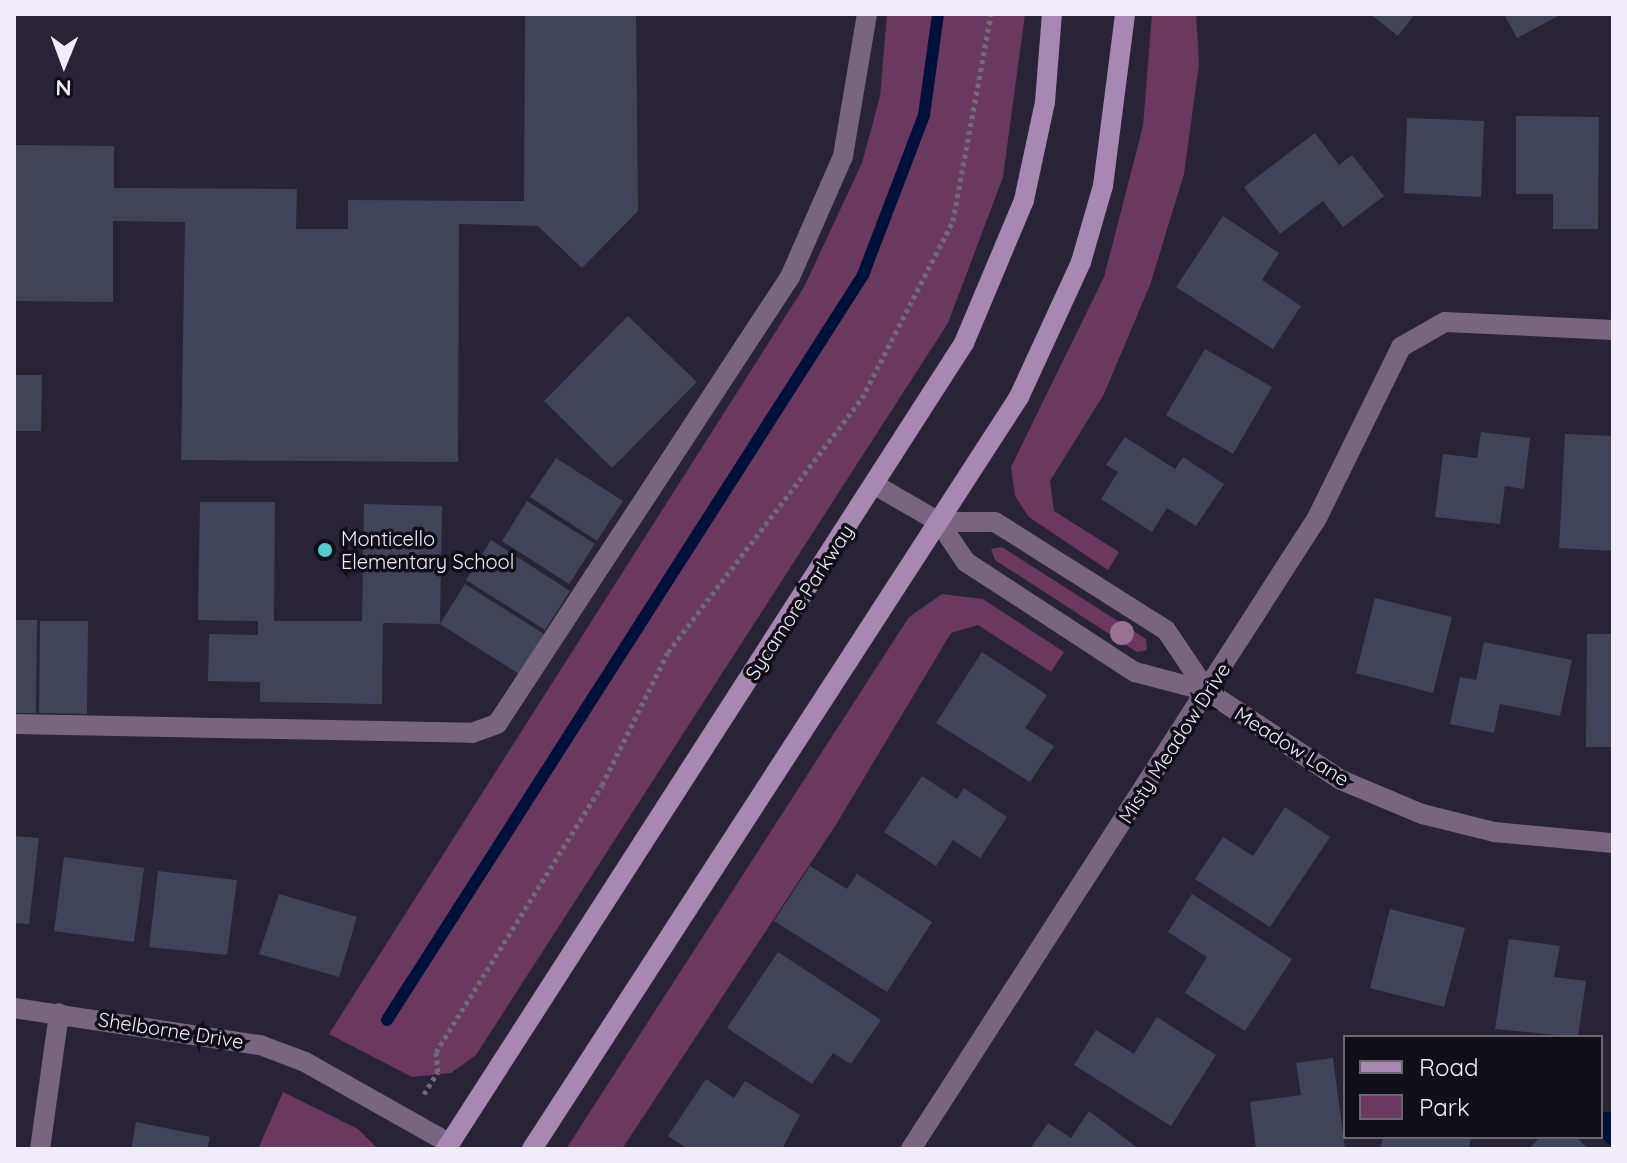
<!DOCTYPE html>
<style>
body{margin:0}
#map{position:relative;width:1627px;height:1163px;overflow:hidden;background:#282335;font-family:Quicksand,sans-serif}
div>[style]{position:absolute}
.green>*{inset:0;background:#6b3860}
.water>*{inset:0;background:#001139}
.stream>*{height:12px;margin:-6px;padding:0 6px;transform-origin:6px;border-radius:6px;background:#001139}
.building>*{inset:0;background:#414458}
.path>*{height:5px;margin-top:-2.5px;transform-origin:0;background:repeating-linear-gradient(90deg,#6e6a7a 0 4px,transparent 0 8px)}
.service>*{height:20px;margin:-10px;padding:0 10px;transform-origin:10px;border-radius:10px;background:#786580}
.minor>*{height:20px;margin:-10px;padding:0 10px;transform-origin:10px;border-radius:10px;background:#786580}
.secondary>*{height:20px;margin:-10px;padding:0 10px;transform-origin:10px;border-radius:10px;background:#a788b3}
.trees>*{width:24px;height:24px;margin:-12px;border-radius:50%;background:#9a7095}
.dots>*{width:22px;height:22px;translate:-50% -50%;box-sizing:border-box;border:4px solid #100e16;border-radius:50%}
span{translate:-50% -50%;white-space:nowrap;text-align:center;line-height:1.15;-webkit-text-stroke:7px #100e16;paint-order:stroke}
.poi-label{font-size:20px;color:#f0edf9}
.left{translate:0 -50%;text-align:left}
.street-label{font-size:20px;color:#f0edf9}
.frame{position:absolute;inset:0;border:16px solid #f0edf9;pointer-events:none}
.legend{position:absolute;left:1343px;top:1035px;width:260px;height:104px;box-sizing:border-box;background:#100e16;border:2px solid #6a6771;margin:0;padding:10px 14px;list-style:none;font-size:24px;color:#f0edf9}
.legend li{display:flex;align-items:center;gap:16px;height:40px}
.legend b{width:40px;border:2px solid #6a6771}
.north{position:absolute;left:24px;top:24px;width:80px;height:80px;-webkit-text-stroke:6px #100e16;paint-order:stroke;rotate:181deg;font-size:22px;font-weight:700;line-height:32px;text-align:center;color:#f0edf9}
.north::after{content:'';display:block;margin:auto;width:28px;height:36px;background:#f0edf9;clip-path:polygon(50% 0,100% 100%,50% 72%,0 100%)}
</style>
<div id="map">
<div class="green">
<i style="clip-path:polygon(887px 14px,1025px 14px,1003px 177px,948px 323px,476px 1055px,451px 1073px,412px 1077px,329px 1034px,804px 287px,862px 163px,880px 96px)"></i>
<i style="clip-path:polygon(1152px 14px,1196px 14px,1199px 64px,1184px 174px,1150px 285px,1104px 394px,1050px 481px,1054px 511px,1119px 552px,1108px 570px,1029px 517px,1015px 496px,1011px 467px,1104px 277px,1143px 126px)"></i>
<i style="clip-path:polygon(1002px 547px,1146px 639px,1147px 650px,1137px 652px,995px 560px,991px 549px)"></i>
<i style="clip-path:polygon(942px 594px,983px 599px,1064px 652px,1051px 672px,978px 625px,951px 633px,837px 823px,622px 1149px,566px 1149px,909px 617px)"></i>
<i style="clip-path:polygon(283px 1092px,358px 1129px,378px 1149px,258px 1149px)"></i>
</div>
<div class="water">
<i style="clip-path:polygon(1601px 1111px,1613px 1113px,1613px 1149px,1601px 1136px)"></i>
</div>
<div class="stream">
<i style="left:387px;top:1020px;width:884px;rotate:-57.42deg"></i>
<i style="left:863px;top:275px;width:171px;rotate:-69.1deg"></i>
<i style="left:924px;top:115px;width:102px;rotate:-82.1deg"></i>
</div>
<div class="building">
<i style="clip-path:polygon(525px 14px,636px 14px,638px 211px,582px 268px,538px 226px,459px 224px,458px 462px,181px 460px,185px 222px,113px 221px,113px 302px,14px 301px,14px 145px,114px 146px,114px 188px,297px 189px,296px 229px,348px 229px,348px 200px,524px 201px)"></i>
<i style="clip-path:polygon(1370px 14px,1415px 14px,1398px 36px)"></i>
<i style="clip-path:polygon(1504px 14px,1562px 14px,1517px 38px)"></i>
<i style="clip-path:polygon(1516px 116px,1599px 117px,1598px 229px,1553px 229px,1553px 194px,1516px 194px)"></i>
<i style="clip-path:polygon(1407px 118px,1484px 121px,1481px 197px,1404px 193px)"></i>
<i style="clip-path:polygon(1315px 133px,1339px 165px,1352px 155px,1384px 196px,1343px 227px,1323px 201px,1280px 234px,1244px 187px)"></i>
<i style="clip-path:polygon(1223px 216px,1279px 253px,1262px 280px,1301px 306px,1273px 349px,1176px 287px)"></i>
<i style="clip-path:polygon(628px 316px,697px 382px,612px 468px,544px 401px)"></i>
<i style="clip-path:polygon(1205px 349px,1272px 387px,1233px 454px,1166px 415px)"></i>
<i style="clip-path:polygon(14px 375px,42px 375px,41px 431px,14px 431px)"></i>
<i style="clip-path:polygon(1481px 432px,1530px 438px,1524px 489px,1505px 486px,1500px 524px,1435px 517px,1443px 454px,1477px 458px)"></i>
<i style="clip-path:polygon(1565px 434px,1613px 436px,1613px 551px,1559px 548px)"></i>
<i style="clip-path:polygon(1125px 437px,1175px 469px,1183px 457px,1224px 484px,1196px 526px,1167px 508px,1152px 532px,1101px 499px,1118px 472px,1106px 465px)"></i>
<i style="clip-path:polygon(556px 458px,623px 501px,597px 541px,530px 497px)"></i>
<i style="clip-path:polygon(527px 501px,595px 544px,569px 584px,502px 541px)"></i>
<i style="clip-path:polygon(200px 502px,275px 502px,274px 621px,362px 621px,364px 504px,442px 506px,440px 624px,383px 623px,382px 704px,260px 702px,260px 682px,208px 681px,209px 634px,258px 635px,258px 621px,198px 620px)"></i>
<i style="clip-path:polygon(491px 540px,570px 591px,545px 630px,466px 580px)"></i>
<i style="clip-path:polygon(465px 584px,544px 634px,519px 674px,440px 624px)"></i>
<i style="clip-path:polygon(1375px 598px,1452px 617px,1433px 693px,1356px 673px)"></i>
<i style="clip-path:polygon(14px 620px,37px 620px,36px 713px,14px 713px)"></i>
<i style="clip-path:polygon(40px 621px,88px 621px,87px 714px,39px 713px)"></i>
<i style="clip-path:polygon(1587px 634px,1613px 634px,1613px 747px,1586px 747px)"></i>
<i style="clip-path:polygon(1484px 642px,1572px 660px,1560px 716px,1500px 704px,1494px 733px,1450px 724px,1460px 677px,1476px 680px)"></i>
<i style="clip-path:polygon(982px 652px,1047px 695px,1025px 728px,1054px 746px,1030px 782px,936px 723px)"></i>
<i style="clip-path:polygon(922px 776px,957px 799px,964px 788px,1007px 817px,980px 858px,953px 840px,936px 866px,884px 832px)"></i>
<i style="clip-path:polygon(1285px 807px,1330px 837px,1270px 927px,1195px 879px,1223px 837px,1253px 856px)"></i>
<i style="clip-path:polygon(14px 836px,39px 838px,29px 924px,14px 923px)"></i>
<i style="clip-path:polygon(64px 857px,144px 868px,134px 942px,54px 931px)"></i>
<i style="clip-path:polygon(810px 866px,847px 889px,857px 874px,932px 922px,887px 992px,774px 921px)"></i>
<i style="clip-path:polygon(158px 871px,237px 880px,227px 955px,149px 947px)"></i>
<i style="clip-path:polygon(279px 894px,357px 917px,339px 977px,259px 954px)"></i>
<i style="clip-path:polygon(1192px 894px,1292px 959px,1245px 1031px,1185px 993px,1207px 957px,1168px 932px)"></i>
<i style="clip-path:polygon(1390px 909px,1465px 928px,1444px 1007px,1370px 988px)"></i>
<i style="clip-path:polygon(1509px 939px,1560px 946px,1554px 977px,1586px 981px,1578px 1037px,1495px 1029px)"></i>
<i style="clip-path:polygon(778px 952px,881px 1020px,851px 1064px,833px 1053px,812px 1084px,727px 1028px)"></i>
<i style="clip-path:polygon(1157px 1017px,1216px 1055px,1171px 1126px,1074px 1065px,1096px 1030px,1134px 1054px)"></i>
<i style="clip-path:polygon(1333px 1058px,1345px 1149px,1256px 1149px,1250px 1102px,1301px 1095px,1296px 1063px)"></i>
<i style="clip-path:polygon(706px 1079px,734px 1098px,745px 1081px,800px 1115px,782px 1149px,688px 1149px,668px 1136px)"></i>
<i style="clip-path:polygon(1089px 1111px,1139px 1149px,1030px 1149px,1048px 1123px,1071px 1138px)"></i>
<i style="clip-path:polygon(136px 1122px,210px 1137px,207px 1149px,131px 1149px)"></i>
<i style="clip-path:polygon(1383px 1137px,1471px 1137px,1469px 1149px,1380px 1149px)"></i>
<i style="clip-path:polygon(1540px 1137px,1576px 1137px,1589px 1149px,1529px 1149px)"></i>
</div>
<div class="path">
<i style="left:424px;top:1094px;width:26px;rotate:-58deg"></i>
<i style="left:438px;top:1072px;width:20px;rotate:-96deg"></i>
<i style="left:436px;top:1052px;width:314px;rotate:-58.1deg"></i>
<i style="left:602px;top:785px;width:148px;rotate:-63.6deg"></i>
<i style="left:668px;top:652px;width:320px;rotate:-52.6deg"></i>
<i style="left:862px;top:398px;width:199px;rotate:-62.8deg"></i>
<i style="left:953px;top:221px;width:210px;rotate:-79.6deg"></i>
</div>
<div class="service">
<i style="left:14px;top:724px;width:458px;rotate:1.1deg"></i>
<i style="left:472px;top:733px;width:27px;rotate:-20deg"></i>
<i style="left:497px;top:724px;width:534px;rotate:-56.76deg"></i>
<i style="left:790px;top:277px;width:132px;rotate:-66.3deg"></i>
<i style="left:843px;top:156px;width:144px;rotate:-80.4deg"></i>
</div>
<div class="minor">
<i style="left:875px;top:485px;width:74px;rotate:30deg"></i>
<i style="left:939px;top:522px;width:48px;rotate:56deg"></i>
<i style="left:966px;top:562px;width:202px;rotate:33.1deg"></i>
<i style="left:1135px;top:672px;width:74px;rotate:14.8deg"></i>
<i style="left:1207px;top:691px;width:161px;rotate:33.6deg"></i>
<i style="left:1341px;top:780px;width:88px;rotate:22.8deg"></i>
<i style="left:1422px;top:814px;width:74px;rotate:14deg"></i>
<i style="left:1494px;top:832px;width:120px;rotate:5.3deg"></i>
<i style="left:939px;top:522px;width:56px"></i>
<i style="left:995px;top:522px;width:202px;rotate:32.3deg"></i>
<i style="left:1166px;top:630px;width:73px;rotate:56.1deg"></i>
<i style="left:14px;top:1008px;width:249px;rotate:8.6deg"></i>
<i style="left:260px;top:1045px;width:48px;rotate:20.7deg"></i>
<i style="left:305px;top:1062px;width:165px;rotate:29.4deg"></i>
<i style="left:40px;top:1149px;width:137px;rotate:-82deg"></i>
<i style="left:911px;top:1149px;width:750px;rotate:-57.24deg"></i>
<i style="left:1317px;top:518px;width:191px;rotate:-63.8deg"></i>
<i style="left:1401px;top:347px;width:51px;rotate:-29.6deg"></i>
<i style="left:1445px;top:322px;width:168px;rotate:2.7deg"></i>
</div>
<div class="secondary">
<i style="left:446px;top:1149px;width:958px;rotate:-57.27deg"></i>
<i style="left:964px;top:343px;width:155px;rotate:-67.2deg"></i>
<i style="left:1024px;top:200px;width:100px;rotate:-77.9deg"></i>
<i style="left:1045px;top:102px;width:88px;rotate:-85.5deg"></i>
<i style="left:532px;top:1149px;width:896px;rotate:-57.07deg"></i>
<i style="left:1019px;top:397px;width:149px;rotate:-65.3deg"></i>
<i style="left:1081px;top:262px;width:79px;rotate:-73.9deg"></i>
<i style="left:1103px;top:186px;width:173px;rotate:-82.7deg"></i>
</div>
<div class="trees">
<i style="left:1122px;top:633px"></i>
</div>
<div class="dots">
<i style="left:325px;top:550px;background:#52ccd0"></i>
</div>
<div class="poi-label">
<span class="left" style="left:341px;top:550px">Monticello<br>Elementary School</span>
</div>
<div class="street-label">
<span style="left:799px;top:602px;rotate:-57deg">Sycamore Parkway</span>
<span style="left:1174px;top:743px;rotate:-57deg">Misty Meadow Drive</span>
<span style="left:1292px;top:746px;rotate:32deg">Meadow Lane</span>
<span style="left:171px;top:1030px;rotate:9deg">Shelborne Drive</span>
</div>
<div class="frame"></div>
<ul class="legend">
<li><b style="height:10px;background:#a788b3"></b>Road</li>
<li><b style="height:22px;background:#6b3860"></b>Park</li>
</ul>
<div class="north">N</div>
</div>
